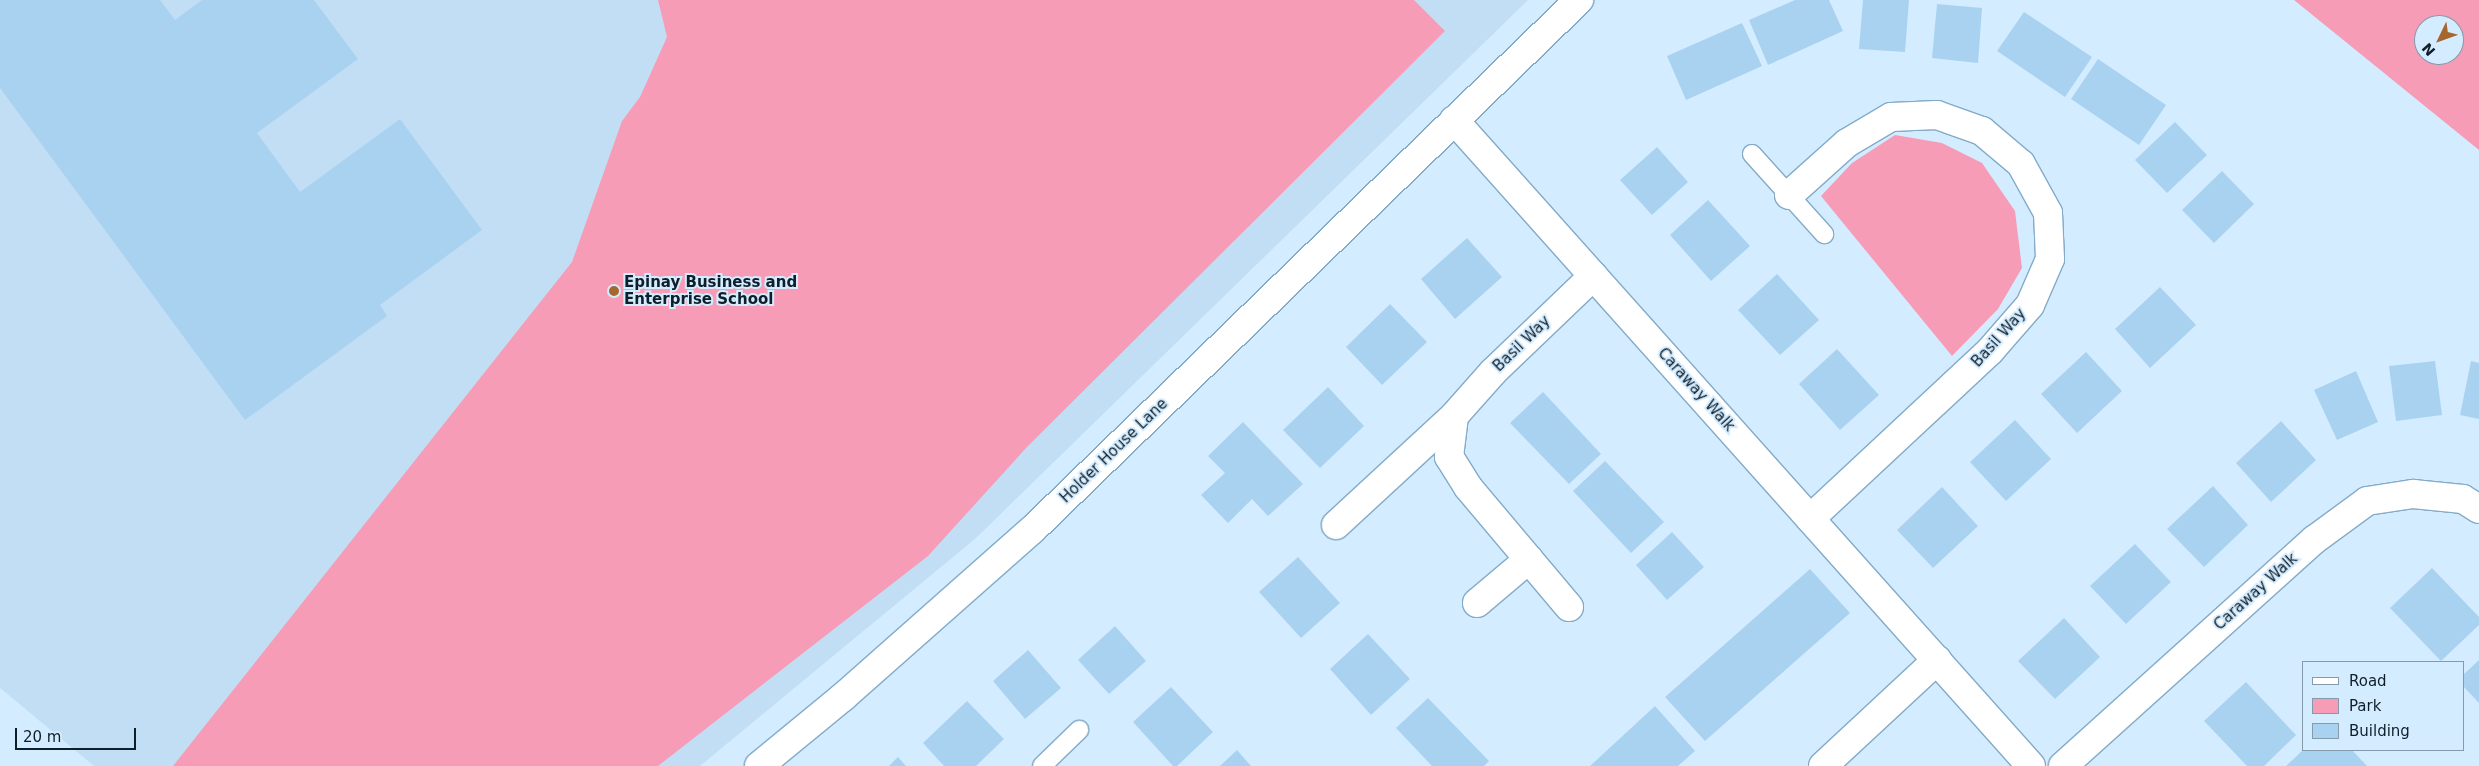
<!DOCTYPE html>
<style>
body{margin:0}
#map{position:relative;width:2479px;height:766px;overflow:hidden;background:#d4ecff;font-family:"DejaVu Sans",sans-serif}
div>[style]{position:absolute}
.built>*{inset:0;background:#c2def4}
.green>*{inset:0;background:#f69cb6}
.building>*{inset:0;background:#a9d2f1}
.roads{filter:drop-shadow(1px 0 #83abc8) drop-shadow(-1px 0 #83abc8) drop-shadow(0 1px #83abc8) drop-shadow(0 -1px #83abc8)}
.service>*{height:18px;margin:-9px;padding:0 9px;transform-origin:9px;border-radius:9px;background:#fff}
.minor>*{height:28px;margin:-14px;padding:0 14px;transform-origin:14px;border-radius:14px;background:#fff}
.dots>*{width:14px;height:14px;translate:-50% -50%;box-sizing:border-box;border:2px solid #d4ecff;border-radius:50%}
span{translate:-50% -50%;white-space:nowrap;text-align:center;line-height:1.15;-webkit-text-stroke:4px #d4ecff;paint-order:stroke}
.poi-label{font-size:15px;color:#0f1f2a;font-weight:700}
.left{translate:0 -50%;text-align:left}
.street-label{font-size:15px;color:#0f1f2a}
.legend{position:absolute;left:2302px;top:661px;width:162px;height:90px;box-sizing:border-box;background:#d4ecff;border:1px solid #859aaa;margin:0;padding:6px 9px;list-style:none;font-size:15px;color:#0f1f2a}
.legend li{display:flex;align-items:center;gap:10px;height:25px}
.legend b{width:25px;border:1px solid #859aaa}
.north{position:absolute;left:2414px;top:15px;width:50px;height:50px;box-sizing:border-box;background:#d4ecff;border:1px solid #859aaa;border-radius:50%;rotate:228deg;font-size:14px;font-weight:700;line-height:20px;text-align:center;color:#0f1f2a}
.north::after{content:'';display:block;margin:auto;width:18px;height:22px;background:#a5672d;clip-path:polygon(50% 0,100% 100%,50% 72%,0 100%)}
.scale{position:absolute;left:15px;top:728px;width:121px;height:22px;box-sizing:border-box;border:2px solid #0f1f2a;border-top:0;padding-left:6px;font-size:15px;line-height:18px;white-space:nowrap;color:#0f1f2a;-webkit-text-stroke:4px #d4ecff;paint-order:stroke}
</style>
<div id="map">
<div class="built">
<i style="clip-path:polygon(0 0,1528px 0,975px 539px,700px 766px,94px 766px,0 688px)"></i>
</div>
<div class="green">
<i style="clip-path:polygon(658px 0,1414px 0,1445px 31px,1027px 447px,928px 556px,658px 766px,173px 766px,572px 262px,622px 121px,640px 97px,667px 37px)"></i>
<i style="clip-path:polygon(evenodd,2294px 0,2479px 0,2479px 150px,2294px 0,2424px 25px,2454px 25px,2454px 55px,2424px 55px,2424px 25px)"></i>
<i style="clip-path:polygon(1895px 135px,1942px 143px,1982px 163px,2015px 211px,2022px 268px,1998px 309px,1952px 356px,1821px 196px,1852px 163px)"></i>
</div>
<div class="building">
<i style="clip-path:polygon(0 0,160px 0,175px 20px,202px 0,314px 0,358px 59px,257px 133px,300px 192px,400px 119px,482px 230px,380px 305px,387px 316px,245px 420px,0 88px)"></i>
<i style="clip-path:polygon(1795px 0,1829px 0,1843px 31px,1768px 65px,1749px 20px)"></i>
<i style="clip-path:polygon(1863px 0,1909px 0,1905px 52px,1859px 49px)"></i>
<i style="clip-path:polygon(1937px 4px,1982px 8px,1978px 63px,1932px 58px)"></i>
<i style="clip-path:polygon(2024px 12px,2092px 57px,2065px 97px,1997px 51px)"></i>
<i style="clip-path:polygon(1742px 23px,1762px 66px,1686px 100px,1667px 56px)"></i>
<i style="clip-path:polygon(2098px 59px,2166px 105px,2139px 145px,2071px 99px)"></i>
<i style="clip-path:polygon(2175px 122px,2207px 155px,2167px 193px,2135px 160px)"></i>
<i style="clip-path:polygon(1657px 147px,1688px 182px,1652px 215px,1620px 180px)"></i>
<i style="clip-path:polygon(2222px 171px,2254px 204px,2214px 243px,2182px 210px)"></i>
<i style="clip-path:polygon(1708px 200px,1750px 246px,1711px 281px,1670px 235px)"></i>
<i style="clip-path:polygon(1467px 238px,1502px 277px,1455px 319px,1421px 279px)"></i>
<i style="clip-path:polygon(1777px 274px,1819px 320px,1780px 355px,1738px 310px)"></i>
<i style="clip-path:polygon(2160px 287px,2196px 325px,2150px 368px,2115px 329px)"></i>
<i style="clip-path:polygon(1390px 304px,1427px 342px,1382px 385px,1346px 347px)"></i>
<i style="clip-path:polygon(1837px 349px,1879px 395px,1840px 430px,1799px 384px)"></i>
<i style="clip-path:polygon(2086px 352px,2122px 391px,2077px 433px,2041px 394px)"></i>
<i style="clip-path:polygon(2435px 361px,2442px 415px,2396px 421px,2389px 366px)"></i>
<i style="clip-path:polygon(2471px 361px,2479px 363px,2479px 419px,2460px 415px)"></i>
<i style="clip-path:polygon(2356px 371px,2378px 422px,2337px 440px,2314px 390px)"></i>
<i style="clip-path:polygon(1328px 387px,1364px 426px,1320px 468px,1283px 430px)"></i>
<i style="clip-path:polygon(1543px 392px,1601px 454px,1569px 484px,1510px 423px)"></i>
<i style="clip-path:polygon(2015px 420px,2051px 459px,2006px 501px,1970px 462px)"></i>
<i style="clip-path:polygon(2281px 421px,2316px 460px,2271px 502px,2236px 463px)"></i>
<i style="clip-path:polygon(1243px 422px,1303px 484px,1268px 516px,1252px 499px,1228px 523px,1201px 495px,1225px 473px,1208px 456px)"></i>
<i style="clip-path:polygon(1605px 461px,1664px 522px,1631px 553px,1573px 491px)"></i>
<i style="clip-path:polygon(2213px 486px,2248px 525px,2204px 567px,2167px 529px)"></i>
<i style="clip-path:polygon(1942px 487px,1978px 526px,1933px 568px,1897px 530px)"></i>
<i style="clip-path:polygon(1672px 532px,1704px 567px,1667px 600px,1636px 565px)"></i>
<i style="clip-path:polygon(2135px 544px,2171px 582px,2126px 624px,2090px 586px)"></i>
<i style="clip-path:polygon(1298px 557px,1340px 603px,1301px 638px,1259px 592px)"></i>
<i style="clip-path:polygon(2432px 568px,2479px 617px,2479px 625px,2441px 661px,2390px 608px)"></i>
<i style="clip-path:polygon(1810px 569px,1850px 613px,1705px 741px,1665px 697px)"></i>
<i style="clip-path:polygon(2064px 618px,2100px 657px,2055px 699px,2018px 661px)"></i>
<i style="clip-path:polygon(1115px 626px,1146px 661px,1109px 694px,1078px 660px)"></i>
<i style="clip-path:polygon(1368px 634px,1410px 679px,1371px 715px,1330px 669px)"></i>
<i style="clip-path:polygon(1028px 650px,1061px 688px,1025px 719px,993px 681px)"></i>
<i style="clip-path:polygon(2479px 660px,2479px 703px,2463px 686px,2463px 675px)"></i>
<i style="clip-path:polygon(2246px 682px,2296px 735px,2264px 766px,2247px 766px,2204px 721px)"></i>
<i style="clip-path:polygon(1171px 687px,1213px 732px,1177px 766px,1173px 766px,1133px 722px)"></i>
<i style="clip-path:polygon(1428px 698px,1489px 761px,1484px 766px,1432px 766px,1396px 728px)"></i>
<i style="clip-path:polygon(967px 701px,1004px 739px,976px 766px,944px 766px,923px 743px)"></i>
<i style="clip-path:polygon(1655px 706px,1695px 751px,1678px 766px,1590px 766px)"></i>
<i style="clip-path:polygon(1237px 750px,1251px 766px,1220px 766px)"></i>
<i style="clip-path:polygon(2303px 750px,2352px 750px,2367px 766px,2286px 766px)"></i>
<i style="clip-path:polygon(898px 757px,906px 766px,889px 766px)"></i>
</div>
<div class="roads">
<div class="service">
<i style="left:1752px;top:154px;width:108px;rotate:48deg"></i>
<i style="left:1042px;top:766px;width:52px;rotate:-44.2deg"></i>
</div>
<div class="minor">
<i style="left:1454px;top:120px;width:866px;rotate:48.23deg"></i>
<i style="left:1789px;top:195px;width:78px;rotate:-41.9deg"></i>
<i style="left:1847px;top:143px;width:51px;rotate:-30.6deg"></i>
<i style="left:1891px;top:117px;width:46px;rotate:-2.5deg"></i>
<i style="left:1937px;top:115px;width:48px;rotate:19.6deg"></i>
<i style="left:1982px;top:131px;width:51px;rotate:40.2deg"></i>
<i style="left:2021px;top:164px;width:56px;rotate:61.1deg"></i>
<i style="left:2048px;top:213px;width:46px;rotate:87.5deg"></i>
<i style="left:2050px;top:259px;width:50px;rotate:113.5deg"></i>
<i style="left:2030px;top:305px;width:61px;rotate:131deg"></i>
<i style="left:1990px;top:351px;width:246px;rotate:137deg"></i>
<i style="left:1336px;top:525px;width:161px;rotate:-42.7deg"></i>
<i style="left:1477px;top:603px;width:68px;rotate:-40.2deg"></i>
<i style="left:1569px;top:607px;width:157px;rotate:-130.1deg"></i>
<i style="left:1468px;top:487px;width:36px;rotate:-122deg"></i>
<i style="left:1449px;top:457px;width:41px;rotate:-83deg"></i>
<i style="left:1454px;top:416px;width:59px;rotate:-48.4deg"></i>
<i style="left:1493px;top:372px;width:139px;rotate:-43.8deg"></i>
<i style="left:759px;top:766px;width:109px;rotate:-39.4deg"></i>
<i style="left:843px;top:697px;width:252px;rotate:-41.5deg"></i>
<i style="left:1032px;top:530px;width:762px;rotate:-44.1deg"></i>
<i style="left:1823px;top:766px;width:156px;rotate:-42.9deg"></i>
<i style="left:2063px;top:766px;width:338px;rotate:-42deg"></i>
<i style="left:2314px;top:540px;width:66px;rotate:-36.3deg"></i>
<i style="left:2367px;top:501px;width:47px;rotate:-8.7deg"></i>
<i style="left:2413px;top:494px;width:50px;rotate:5.7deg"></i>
<i style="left:2463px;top:499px;width:19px;rotate:32deg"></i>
</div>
</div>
<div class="dots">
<i style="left:614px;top:291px;background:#a5672d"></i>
</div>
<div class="poi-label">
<span class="left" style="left:624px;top:291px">Epinay Business and<br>Enterprise School</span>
</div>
<div class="street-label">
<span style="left:1999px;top:338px;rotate:-48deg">Basil Way</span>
<span style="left:1522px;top:344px;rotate:-44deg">Basil Way</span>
<span style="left:1696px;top:390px;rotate:48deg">Caraway Walk</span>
<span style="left:1114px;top:451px;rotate:-44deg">Holder House Lane</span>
<span style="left:2256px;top:592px;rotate:-42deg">Caraway Walk</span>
</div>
<ul class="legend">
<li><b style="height:6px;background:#fff"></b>Road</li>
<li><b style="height:14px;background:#f69cb6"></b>Park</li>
<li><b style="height:14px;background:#a9d2f1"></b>Building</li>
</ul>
<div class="north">N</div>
<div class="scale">20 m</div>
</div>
